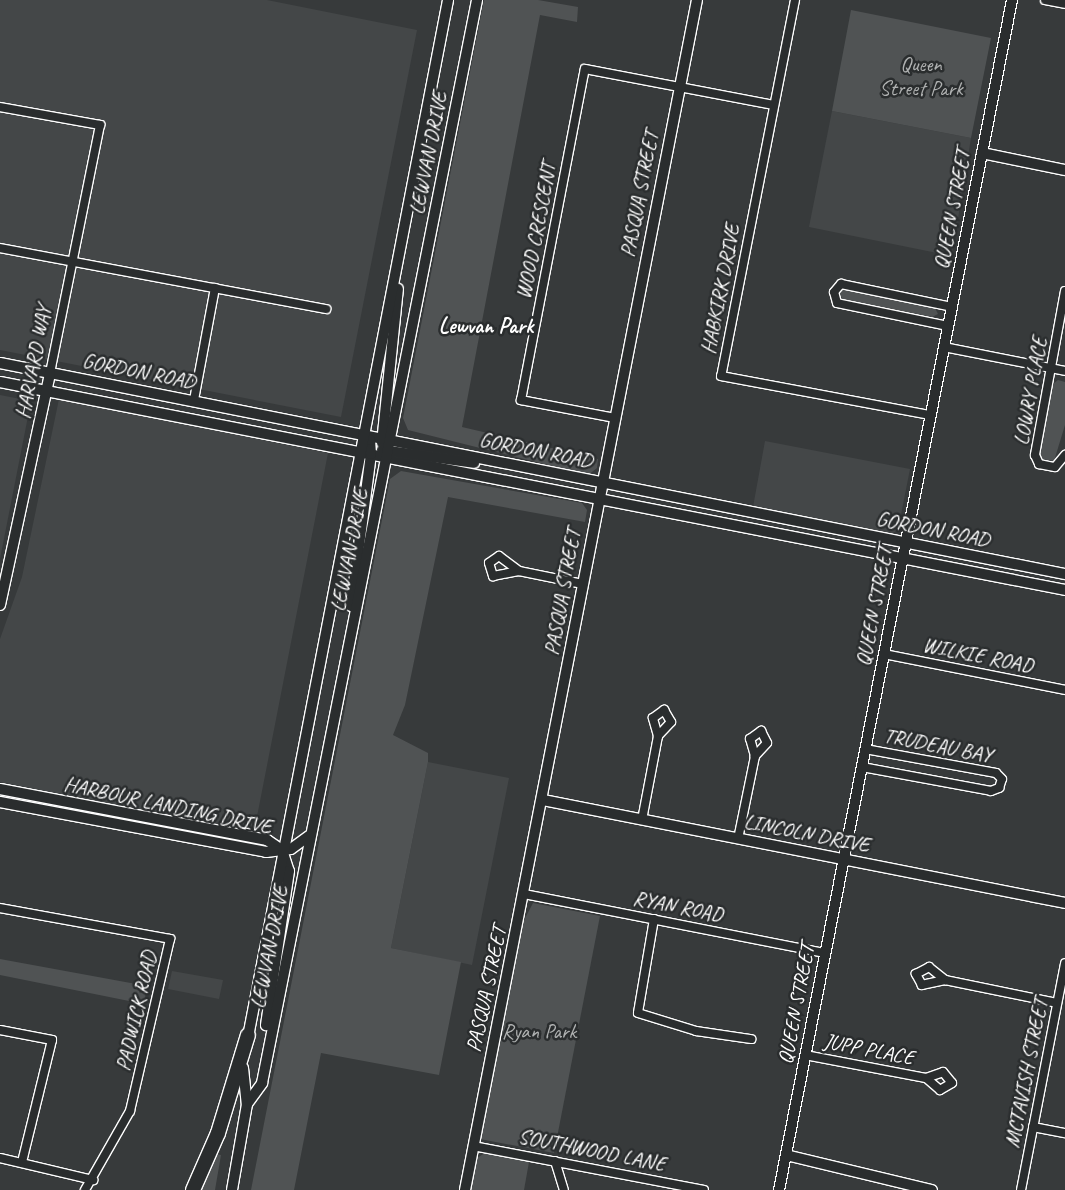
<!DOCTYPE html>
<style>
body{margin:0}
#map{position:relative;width:1065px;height:1190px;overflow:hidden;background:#373a3b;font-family:Caveat,sans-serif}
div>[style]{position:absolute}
.built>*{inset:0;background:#444748}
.green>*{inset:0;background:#505354}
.roads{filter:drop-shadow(1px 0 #fff) drop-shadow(-1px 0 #fff) drop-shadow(0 1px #fff) drop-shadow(0 -1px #fff)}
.street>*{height:8px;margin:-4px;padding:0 4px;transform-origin:4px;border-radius:4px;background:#2a2d2e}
.secondary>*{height:10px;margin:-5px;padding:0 5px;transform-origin:5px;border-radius:5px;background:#2a2d2e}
.highway>*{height:14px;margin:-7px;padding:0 7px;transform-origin:7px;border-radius:7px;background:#2a2d2e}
span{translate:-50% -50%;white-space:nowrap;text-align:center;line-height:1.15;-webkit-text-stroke:5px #2a2d2e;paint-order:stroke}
.park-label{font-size:21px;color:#b0b2b2}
.street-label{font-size:21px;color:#fff}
.neighbourhood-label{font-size:22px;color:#fff;font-weight:700}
</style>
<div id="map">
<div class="built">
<i style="clip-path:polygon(0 0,267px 0,417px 30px,341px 417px,0 350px)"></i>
<i style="clip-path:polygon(832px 111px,971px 138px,952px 256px,809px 227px)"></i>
<i style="clip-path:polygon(0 395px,31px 401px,0 559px)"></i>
<i style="clip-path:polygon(59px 399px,328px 453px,254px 832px,0 782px,0 639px,22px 577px)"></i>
<i style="clip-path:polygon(765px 441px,910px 469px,898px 530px,891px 534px,753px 507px)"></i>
<i style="clip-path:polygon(428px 762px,509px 778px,472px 965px,391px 948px)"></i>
<i style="clip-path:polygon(172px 971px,223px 980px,219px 999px,168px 989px)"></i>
</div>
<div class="green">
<i style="clip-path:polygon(484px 0,538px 0,578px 7px,577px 22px,540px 15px,462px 427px,598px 459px,597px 468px,588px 475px,408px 430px,403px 418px)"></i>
<i style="clip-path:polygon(851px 10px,991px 38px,971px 138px,832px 111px)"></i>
<i style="clip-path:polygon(845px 288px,934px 306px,938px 314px,932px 317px,842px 299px,839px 290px)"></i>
<i style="clip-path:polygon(1058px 380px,1065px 382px,1065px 425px,1054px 461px,1042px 459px,1039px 452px,1053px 384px)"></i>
<i style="clip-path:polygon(401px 471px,582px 503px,587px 510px,585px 522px,448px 497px,405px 705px,393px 735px,428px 753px,428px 762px,391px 948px,461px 962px,439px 1075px,321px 1053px,294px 1190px,251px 1190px,390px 479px)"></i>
<i style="clip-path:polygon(533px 903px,600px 916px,554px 1153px,480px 1139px,522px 924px)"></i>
<i style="clip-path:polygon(0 959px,147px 986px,144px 1004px,0 975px)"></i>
<i style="clip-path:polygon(485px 1153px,529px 1162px,524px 1190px,471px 1190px,477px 1158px)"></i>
<i style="clip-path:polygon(214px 1154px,221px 1155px,215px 1190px,198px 1190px)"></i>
</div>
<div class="roads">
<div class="street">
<i style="left:795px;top:0;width:383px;rotate:101.1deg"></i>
<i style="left:721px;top:376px;width:213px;rotate:10.6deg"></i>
<i style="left:1045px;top:0;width:20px;rotate:11deg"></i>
<i style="left:0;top:107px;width:102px;rotate:10.2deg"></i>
<i style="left:100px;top:125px;width:253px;rotate:101.4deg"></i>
<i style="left:0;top:248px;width:332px;rotate:10.6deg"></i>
<i style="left:1065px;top:291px;width:167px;rotate:100.4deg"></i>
<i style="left:1035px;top:455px;width:10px;rotate:66deg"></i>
<i style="left:1039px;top:464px;width:16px;rotate:11deg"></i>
<i style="left:1055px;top:467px;width:16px;rotate:-50deg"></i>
<i style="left:948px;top:326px;width:113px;rotate:-168.3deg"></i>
<i style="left:837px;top:303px;width:11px;rotate:-105deg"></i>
<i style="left:834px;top:292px;width:11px;rotate:-49deg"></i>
<i style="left:841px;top:284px;width:113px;rotate:11.7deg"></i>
<i style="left:944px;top:347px;width:123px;rotate:11.2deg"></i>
<i style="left:194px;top:400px;width:114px;rotate:-79.4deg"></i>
<i style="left:615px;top:418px;width:96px;rotate:-169.2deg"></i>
<i style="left:521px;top:400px;width:337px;rotate:-79.1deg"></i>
<i style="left:585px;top:69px;width:192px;rotate:10.8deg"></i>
<i style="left:519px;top:571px;width:25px;rotate:-143deg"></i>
<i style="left:499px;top:556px;width:12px;rotate:145deg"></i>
<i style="left:489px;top:563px;width:14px;rotate:73deg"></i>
<i style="left:493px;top:576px;width:26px;rotate:-11deg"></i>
<i style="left:519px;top:571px;width:65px;rotate:11.5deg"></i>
<i style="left:884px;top:654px;width:185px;rotate:11.2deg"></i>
<i style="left:862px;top:767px;width:131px;rotate:10.5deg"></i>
<i style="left:991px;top:791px;width:9px;rotate:-21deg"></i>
<i style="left:999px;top:788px;width:9px;rotate:-72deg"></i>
<i style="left:1002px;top:779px;width:8px;rotate:-135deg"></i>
<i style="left:996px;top:773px;width:133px;rotate:-169.6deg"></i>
<i style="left:642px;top:820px;width:86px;rotate:-79.2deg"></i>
<i style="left:658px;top:736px;width:19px;rotate:-106deg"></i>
<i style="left:653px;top:718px;width:14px;rotate:-36deg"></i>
<i style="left:664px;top:710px;width:14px;rotate:60deg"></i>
<i style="left:671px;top:722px;width:19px;rotate:133deg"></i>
<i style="left:738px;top:839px;width:85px;rotate:-78.4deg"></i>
<i style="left:755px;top:756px;width:18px;rotate:-106deg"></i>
<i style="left:750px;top:739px;width:14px;rotate:-36deg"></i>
<i style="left:761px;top:731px;width:13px;rotate:63deg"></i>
<i style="left:767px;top:743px;width:18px;rotate:133deg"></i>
<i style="left:524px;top:894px;width:307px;rotate:11.1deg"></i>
<i style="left:0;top:908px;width:173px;rotate:10.3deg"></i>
<i style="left:170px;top:939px;width:177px;rotate:103.1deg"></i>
<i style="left:130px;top:1111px;width:91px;rotate:119.7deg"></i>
<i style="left:654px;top:919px;width:95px;rotate:99.7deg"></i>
<i style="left:638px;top:1013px;width:61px;rotate:17.2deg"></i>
<i style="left:696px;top:1031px;width:56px;rotate:8.3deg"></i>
<i style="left:945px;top:980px;width:24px;rotate:168deg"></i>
<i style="left:922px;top:985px;width:13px;rotate:-119deg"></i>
<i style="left:916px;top:974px;width:15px;rotate:-28deg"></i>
<i style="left:929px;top:967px;width:21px;rotate:39deg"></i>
<i style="left:945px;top:980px;width:114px;rotate:11.6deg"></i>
<i style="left:0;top:1030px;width:53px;rotate:10.9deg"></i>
<i style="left:52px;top:1040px;width:126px;rotate:103.8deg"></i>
<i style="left:805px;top:1055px;width:123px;rotate:10.8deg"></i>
<i style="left:926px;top:1078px;width:18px;rotate:-19deg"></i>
<i style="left:943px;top:1072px;width:14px;rotate:51deg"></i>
<i style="left:952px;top:1083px;width:14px;rotate:150deg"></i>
<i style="left:940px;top:1090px;width:18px;rotate:-139deg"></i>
<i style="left:1033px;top:1127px;width:33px;rotate:11deg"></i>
<i style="left:473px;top:1146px;width:235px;rotate:10.8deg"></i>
<i style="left:0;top:1158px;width:96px;rotate:13.3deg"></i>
<i style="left:555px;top:1161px;width:30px;rotate:73deg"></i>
<i style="left:1021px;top:1190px;width:231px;rotate:-79deg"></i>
</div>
<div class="secondary">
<i style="left:982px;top:153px;width:85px;rotate:11.6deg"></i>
<i style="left:0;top:363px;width:1086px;rotate:11.21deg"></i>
<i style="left:0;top:382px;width:1085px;rotate:11.05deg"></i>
<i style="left:382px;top:443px;width:155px;rotate:-84.1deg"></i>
<i style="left:382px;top:450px;width:93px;rotate:8deg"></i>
<i style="left:0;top:605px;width:237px;rotate:-77.8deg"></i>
<i style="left:351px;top:606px;width:153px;rotate:-82.5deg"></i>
<i style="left:371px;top:454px;width:14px;rotate:-94deg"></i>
<i style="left:370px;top:440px;width:9px;rotate:-139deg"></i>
<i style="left:0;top:789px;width:272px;rotate:10.8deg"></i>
<i style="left:267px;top:840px;width:18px;rotate:34deg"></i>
<i style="left:282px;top:850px;width:22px;rotate:72deg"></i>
<i style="left:289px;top:871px;width:156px;rotate:98.5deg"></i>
<i style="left:543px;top:800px;width:532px;rotate:11.16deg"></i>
<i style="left:0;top:802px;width:271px;rotate:10.6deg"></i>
<i style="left:266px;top:852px;width:25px;rotate:-7deg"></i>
<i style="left:291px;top:849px;width:22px;rotate:-36deg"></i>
<i style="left:247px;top:1042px;width:1061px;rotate:-79.08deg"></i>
<i style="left:243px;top:1068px;width:36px;rotate:84deg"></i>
<i style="left:786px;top:1155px;width:150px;rotate:13.5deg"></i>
<i style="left:232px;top:1190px;width:87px;rotate:-80.1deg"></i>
<i style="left:247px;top:1104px;width:26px;rotate:-54deg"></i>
<i style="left:262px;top:1083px;width:1104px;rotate:-78.77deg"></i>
<i style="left:465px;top:1190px;width:1212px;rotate:-78.97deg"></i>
<i style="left:779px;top:1190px;width:1213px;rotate:-78.92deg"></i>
</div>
<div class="highway">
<i style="left:193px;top:1190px;width:62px;rotate:-66.3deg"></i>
<i style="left:218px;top:1133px;width:102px;rotate:-73deg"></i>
</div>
</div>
<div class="park-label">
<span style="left:921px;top:76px">Queen<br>Street Park</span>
<span style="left:539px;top:1031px">Ryan Park</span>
</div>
<div class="street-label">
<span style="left:428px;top:153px;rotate:-79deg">LEWVAN DRIVE</span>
<span style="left:639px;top:194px;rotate:-79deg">PASQUA STREET</span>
<span style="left:952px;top:209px;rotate:-79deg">QUEEN STREET</span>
<span style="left:536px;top:231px;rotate:-79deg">WOOD CRESCENT</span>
<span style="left:720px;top:289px;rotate:-79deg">HABKIRK DRIVE</span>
<span style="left:33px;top:362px;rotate:-79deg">HARVARD WAY</span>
<span style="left:139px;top:371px;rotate:11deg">GORDON ROAD</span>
<span style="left:1030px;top:391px;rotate:-80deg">LOWRY PLACE</span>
<span style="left:536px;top:450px;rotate:11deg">GORDON ROAD</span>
<span style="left:933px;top:529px;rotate:11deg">GORDON ROAD</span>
<span style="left:349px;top:550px;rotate:-79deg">LEWVAN DRIVE</span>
<span style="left:562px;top:592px;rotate:-80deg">PASQUA STREET</span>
<span style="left:874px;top:606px;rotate:-79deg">QUEEN STREET</span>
<span style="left:978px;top:655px;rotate:11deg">WILKIE ROAD</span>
<span style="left:938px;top:745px;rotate:11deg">TRUDEAU BAY</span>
<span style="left:168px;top:805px;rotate:12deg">HARBOUR LANDING DRIVE</span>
<span style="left:807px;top:833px;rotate:11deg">LINCOLN DRIVE</span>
<span style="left:678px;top:906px;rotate:11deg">RYAN ROAD</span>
<span style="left:269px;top:947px;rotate:-79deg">LEWVAN DRIVE</span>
<span style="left:486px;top:989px;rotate:-78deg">PASQUA STREET</span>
<span style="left:796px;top:1004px;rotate:-79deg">QUEEN STREET</span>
<span style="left:136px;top:1011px;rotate:-77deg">PADWICK ROAD</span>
<span style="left:869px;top:1049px;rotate:11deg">JUPP PLACE</span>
<span style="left:1026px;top:1073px;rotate:-79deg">MCTAVISH STREET</span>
<span style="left:592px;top:1150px;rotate:11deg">SOUTHWOOD LANE</span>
</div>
<div class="neighbourhood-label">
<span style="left:486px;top:327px">Lewvan Park</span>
</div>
</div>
